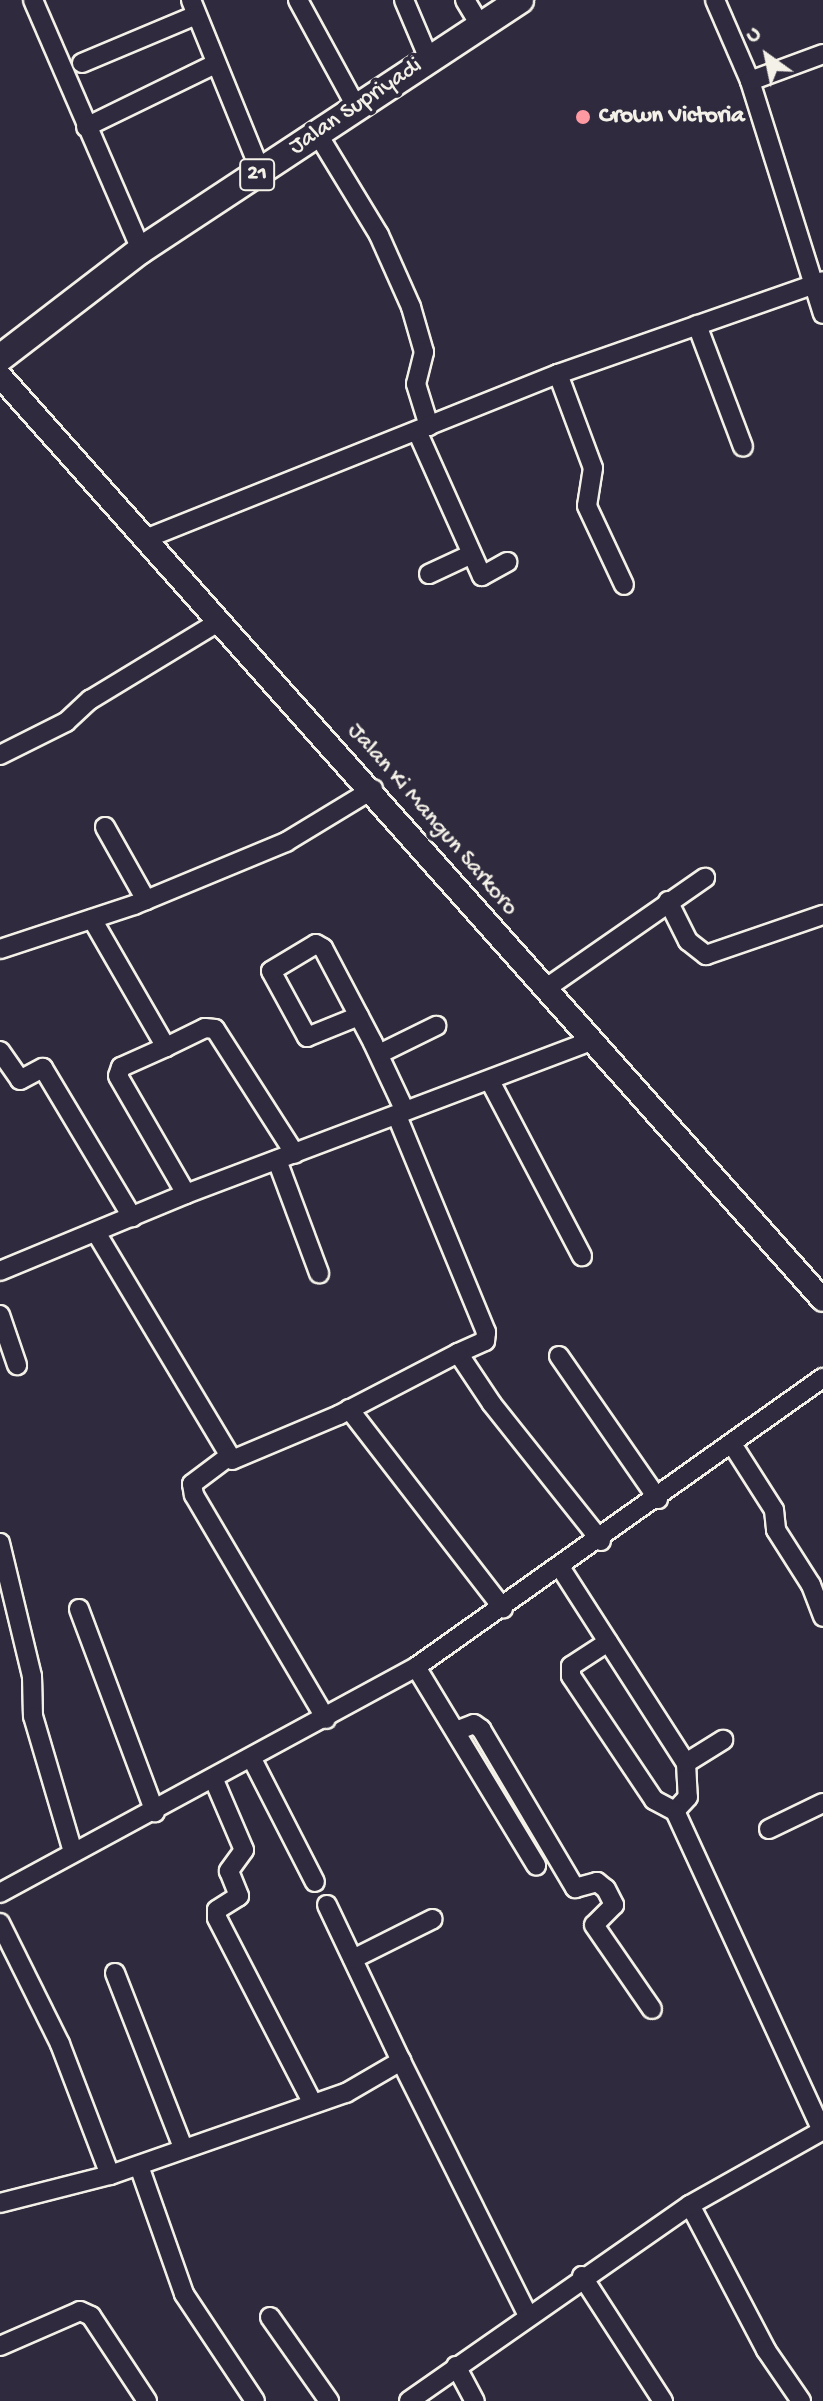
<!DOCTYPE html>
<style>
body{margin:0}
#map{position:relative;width:823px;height:2401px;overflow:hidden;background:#2f2a3d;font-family:"Gochi Hand",sans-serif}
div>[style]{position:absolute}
.roads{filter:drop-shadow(2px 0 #f4f1e8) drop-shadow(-2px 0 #f4f1e8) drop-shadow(0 2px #f4f1e8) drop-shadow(0 -2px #f4f1e8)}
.minor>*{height:18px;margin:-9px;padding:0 9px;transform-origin:9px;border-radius:9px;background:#2f2a3d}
.major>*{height:22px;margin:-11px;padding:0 11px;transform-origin:11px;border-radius:11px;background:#2f2a3d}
.highway>*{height:26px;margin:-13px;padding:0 13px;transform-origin:13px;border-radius:13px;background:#2f2a3d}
.dots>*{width:22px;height:22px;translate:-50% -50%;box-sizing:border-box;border:4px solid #2f2a3d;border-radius:50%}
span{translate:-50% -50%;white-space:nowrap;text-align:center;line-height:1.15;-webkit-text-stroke:8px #2f2a3d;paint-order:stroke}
.shield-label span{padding:2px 6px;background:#2f2a3d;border:2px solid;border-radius:6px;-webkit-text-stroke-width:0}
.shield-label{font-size:22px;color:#f4f1e8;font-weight:700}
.street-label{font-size:24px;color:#f4f1e8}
.poi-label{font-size:24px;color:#f4f1e8;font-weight:700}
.left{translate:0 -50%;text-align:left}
.north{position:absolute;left:727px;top:16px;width:80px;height:80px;-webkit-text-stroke:6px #2f2a3d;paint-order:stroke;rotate:327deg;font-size:22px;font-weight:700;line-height:32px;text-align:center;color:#f4f1e8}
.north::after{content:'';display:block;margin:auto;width:28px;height:36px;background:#f4f1e8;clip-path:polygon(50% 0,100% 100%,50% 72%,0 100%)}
</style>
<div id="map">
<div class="roads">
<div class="minor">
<i style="left:33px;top:0;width:272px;rotate:66.6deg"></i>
<i style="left:191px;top:0;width:186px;rotate:67.9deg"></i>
<i style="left:298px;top:0;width:123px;rotate:61.4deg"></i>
<i style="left:404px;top:0;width:64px;rotate:67deg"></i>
<i style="left:465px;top:0;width:29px;rotate:59deg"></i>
<i style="left:715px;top:0;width:88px;rotate:66.6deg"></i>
<i style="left:750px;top:81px;width:244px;rotate:72.6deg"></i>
<i style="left:82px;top:63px;width:124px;rotate:-22.8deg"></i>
<i style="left:750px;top:81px;width:78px;rotate:-20.3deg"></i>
<i style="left:86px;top:127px;width:144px;rotate:-26deg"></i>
<i style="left:317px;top:133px;width:119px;rotate:58.7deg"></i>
<i style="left:379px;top:235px;width:79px;rotate:66deg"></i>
<i style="left:411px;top:307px;width:47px;rotate:73.9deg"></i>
<i style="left:424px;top:352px;width:33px;rotate:104deg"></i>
<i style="left:416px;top:384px;width:44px;rotate:72.8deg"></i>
<i style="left:697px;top:325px;width:130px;rotate:69.3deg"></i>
<i style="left:558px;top:374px;width:100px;rotate:69.6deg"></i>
<i style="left:593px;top:468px;width:38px;rotate:99deg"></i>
<i style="left:587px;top:506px;width:87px;rotate:64.9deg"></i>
<i style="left:417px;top:431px;width:159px;rotate:65.9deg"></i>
<i style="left:482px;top:576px;width:29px;rotate:-29deg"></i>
<i style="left:145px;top:539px;width:445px;rotate:-21.8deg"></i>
<i style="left:558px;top:374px;width:281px;rotate:-19.3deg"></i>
<i style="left:429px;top:574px;width:47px;rotate:-24.9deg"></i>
<i style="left:0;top:755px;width:74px;rotate:-26.6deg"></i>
<i style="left:66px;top:722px;width:33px;rotate:-43deg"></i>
<i style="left:90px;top:700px;width:152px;rotate:-31.3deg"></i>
<i style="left:105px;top:827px;width:84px;rotate:60.7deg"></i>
<i style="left:668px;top:901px;width:45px;rotate:63.4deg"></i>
<i style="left:688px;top:941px;width:23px;rotate:38deg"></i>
<i style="left:706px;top:955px;width:124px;rotate:-18.9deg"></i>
<i style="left:92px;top:919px;width:148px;rotate:60deg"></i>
<i style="left:166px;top:1047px;width:43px;rotate:-26deg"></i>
<i style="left:205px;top:1028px;width:10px;rotate:6deg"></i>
<i style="left:215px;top:1029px;width:148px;rotate:57.4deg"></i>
<i style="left:0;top:949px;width:141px;rotate:-18.2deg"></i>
<i style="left:134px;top:905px;width:165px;rotate:-22.5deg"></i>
<i style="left:286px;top:842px;width:102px;rotate:-31.3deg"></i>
<i style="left:545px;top:989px;width:195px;rotate:-34.8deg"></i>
<i style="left:359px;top:1016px;width:56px;rotate:158deg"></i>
<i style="left:307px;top:1037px;width:75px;rotate:-118.6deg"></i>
<i style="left:271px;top:971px;width:52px;rotate:-31deg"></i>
<i style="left:316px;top:944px;width:8px;rotate:30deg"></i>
<i style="left:323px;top:948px;width:107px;rotate:62.2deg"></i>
<i style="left:373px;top:1043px;width:75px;rotate:64.8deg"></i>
<i style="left:166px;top:1047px;width:49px;rotate:156deg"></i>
<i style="left:121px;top:1067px;width:9px;rotate:108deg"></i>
<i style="left:118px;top:1076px;width:136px;rotate:60deg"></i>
<i style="left:0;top:1051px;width:35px;rotate:55deg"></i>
<i style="left:20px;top:1080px;width:26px;rotate:-28deg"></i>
<i style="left:43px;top:1068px;width:174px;rotate:59.1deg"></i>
<i style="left:379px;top:1054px;width:64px;rotate:-26.2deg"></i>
<i style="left:490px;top:1081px;width:198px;rotate:62.3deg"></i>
<i style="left:397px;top:1116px;width:234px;rotate:67.6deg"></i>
<i style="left:486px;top:1332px;width:9px;rotate:96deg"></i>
<i style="left:485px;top:1341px;width:30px;rotate:156deg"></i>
<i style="left:458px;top:1353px;width:61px;rotate:56.3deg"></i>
<i style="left:492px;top:1404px;width:175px;rotate:51.5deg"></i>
<i style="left:277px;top:1160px;width:121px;rotate:69.6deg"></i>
<i style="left:97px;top:1234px;width:263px;rotate:59.1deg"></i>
<i style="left:232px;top:1460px;width:116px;rotate:-22.8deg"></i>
<i style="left:339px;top:1415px;width:134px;rotate:-27.5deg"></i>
<i style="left:0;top:1271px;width:201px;rotate:-22.5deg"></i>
<i style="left:186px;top:1194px;width:433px;rotate:-20.7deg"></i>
<i style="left:0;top:1315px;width:53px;rotate:71.2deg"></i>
<i style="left:559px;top:1356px;width:174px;rotate:55.3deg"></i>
<i style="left:349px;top:1409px;width:252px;rotate:52.3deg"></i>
<i style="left:732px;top:1444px;width:78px;rotate:57.5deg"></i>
<i style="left:774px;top:1510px;width:20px;rotate:84deg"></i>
<i style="left:776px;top:1530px;width:65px;rotate:57.5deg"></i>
<i style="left:811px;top:1585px;width:34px;rotate:69deg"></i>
<i style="left:228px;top:1457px;width:45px;rotate:143.1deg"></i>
<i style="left:192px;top:1484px;width:11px;rotate:80deg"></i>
<i style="left:194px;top:1495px;width:260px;rotate:59.5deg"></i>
<i style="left:0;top:1543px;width:137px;rotate:76.5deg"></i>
<i style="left:32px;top:1676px;width:40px;rotate:88.6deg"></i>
<i style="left:33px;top:1716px;width:142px;rotate:73.6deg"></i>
<i style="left:560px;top:1567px;width:233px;rotate:57.3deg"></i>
<i style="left:686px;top:1763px;width:34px;rotate:87deg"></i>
<i style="left:688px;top:1797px;width:19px;rotate:133deg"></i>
<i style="left:79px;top:1609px;width:217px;rotate:69.5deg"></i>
<i style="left:608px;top:1642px;width:44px;rotate:147deg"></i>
<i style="left:571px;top:1666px;width:10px;rotate:90deg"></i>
<i style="left:571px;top:1676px;width:149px;rotate:56.2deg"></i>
<i style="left:654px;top:1800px;width:24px;rotate:28deg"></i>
<i style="left:675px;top:1811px;width:351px;rotate:65.3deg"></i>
<i style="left:416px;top:1667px;width:232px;rotate:58.8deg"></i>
<i style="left:456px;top:1731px;width:19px;rotate:-21deg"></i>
<i style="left:474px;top:1724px;width:9px;rotate:36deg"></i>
<i style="left:481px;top:1729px;width:185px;rotate:59.4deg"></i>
<i style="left:575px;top:1888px;width:23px;rotate:-15deg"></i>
<i style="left:597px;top:1882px;width:11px;rotate:38deg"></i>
<i style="left:606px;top:1889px;width:18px;rotate:63deg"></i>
<i style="left:614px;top:1905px;width:28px;rotate:135deg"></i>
<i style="left:594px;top:1925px;width:102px;rotate:55.4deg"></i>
<i style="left:252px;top:1759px;width:138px;rotate:62.9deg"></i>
<i style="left:686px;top:1763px;width:44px;rotate:-31.9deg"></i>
<i style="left:214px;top:1780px;width:76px;rotate:66.8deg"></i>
<i style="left:244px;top:1850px;width:26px;rotate:126deg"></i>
<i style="left:229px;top:1871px;width:27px;rotate:68deg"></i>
<i style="left:239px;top:1896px;width:26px;rotate:148deg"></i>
<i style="left:217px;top:1910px;width:8px;rotate:90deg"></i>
<i style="left:217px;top:1918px;width:207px;rotate:62.7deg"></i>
<i style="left:769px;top:1829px;width:60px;rotate:-25.7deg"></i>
<i style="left:0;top:1893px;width:473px;rotate:-28.5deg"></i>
<i style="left:416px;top:1667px;width:499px;rotate:-35.4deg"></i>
<i style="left:327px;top:1905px;width:173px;rotate:64.6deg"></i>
<i style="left:0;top:1923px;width:135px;rotate:63.6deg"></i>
<i style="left:60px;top:2044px;width:140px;rotate:69.1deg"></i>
<i style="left:353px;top:1959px;width:89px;rotate:-26.6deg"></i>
<i style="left:115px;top:1973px;width:187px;rotate:68.7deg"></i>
<i style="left:139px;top:2166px;width:136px;rotate:70.6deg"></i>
<i style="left:184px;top:2294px;width:128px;rotate:56.4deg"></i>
<i style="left:0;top:2203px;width:114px;rotate:-14.3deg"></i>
<i style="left:110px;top:2175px;width:250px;rotate:-19.2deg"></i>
<i style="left:346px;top:2093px;width:64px;rotate:-30.2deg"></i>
<i style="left:401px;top:2061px;width:283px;rotate:63.5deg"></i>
<i style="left:690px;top:2205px;width:164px;rotate:62.3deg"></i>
<i style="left:766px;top:2350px;width:62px;rotate:55.5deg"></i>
<i style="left:582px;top:2276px;width:149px;rotate:57.1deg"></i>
<i style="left:270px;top:2317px;width:103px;rotate:54.9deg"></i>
<i style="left:0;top:2346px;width:87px;rotate:-23.6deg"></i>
<i style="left:80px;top:2311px;width:12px;rotate:24deg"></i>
<i style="left:91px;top:2316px;width:102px;rotate:56.6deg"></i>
<i style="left:456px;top:2366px;width:40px;rotate:62deg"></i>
<i style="left:409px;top:2401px;width:343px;rotate:-34.9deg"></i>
<i style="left:690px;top:2205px;width:153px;rotate:-29.4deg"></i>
</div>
<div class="major">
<i style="left:0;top:376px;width:1237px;rotate:48.31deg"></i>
</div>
<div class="highway">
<i style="left:0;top:358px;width:178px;rotate:-37.5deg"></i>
<i style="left:141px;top:250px;width:454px;rotate:-33.4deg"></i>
</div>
</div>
<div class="dots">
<i style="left:583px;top:117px;background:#ff9aa2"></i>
</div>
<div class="shield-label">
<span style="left:257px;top:175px">21</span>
</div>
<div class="street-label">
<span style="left:356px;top:107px;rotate:-34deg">Jalan Supriyadi</span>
<span style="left:432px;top:820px;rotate:49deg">Jalan Ki Mangun Sarkoro</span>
</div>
<div class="poi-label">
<span class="left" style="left:599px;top:117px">Crown Victoria</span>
</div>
<div class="north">U</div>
</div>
